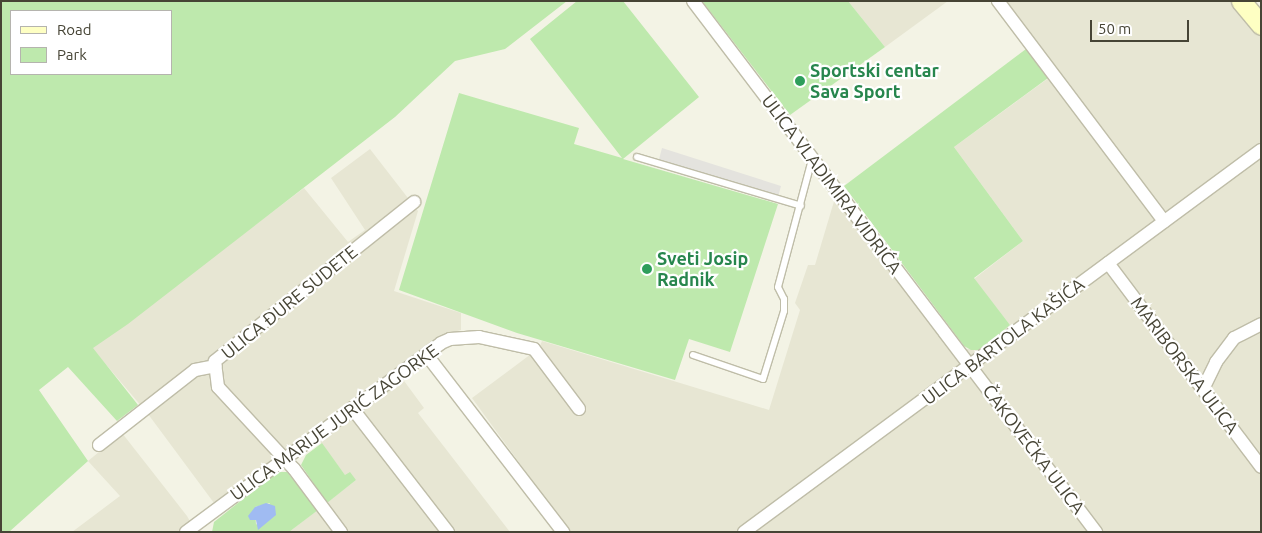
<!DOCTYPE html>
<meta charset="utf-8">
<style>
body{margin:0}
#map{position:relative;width:1262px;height:533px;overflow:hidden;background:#f3f3e5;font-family:Ubuntu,sans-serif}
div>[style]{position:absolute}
.residential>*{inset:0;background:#e7e6d3}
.green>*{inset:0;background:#bee9ad}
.parking>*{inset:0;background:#e4e3de}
.water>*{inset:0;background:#a0bbf2}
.roads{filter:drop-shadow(1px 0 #bfbda8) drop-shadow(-1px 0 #bfbda8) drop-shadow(0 1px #bfbda8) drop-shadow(0 -1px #bfbda8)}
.lane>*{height:6px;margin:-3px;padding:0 3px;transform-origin:3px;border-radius:3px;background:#fff}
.street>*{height:12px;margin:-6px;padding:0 6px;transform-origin:6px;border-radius:6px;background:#fff}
.secondary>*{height:19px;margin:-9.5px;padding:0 9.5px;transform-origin:9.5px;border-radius:9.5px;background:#feffc3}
.dots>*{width:14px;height:14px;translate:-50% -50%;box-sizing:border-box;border:2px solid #fff;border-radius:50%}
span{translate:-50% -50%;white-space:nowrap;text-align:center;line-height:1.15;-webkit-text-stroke:4.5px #fff;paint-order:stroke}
.leisure-label{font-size:18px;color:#27864d;font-weight:700}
.left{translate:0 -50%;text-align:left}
.street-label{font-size:18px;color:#464435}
.frame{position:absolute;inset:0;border:2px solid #464435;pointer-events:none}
.legend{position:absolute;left:10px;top:10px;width:162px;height:65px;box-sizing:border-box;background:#fff;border:1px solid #b5b4ae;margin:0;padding:6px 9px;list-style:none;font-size:15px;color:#464435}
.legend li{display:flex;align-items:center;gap:10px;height:25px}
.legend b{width:25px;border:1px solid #b5b4ae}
.scale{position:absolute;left:1090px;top:20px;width:99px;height:22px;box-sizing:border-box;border:2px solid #464435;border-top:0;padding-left:6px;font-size:15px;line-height:18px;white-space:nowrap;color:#464435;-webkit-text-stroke:4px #fff;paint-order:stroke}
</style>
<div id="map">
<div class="residential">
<i style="clip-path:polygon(848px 1px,948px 1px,885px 47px)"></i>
<i style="clip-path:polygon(1004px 1px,1233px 1px,1261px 36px,1261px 532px,570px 532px,472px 398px,539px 348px,542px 341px,769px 410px,800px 310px,795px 303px,808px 265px,815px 265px,835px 198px,956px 356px,967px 349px,979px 348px,1010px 325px,974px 279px,1023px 241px,954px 147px,1057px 72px)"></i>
<i style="clip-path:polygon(370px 149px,418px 211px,394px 291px,461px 313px,461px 330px,439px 336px,396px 370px,424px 408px,418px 413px,510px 532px,289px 532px,356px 480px,345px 475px,312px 431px,214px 503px,148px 414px,92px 348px,304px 188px,348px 242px,365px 230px,331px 178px)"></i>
<i style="clip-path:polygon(122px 433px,187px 516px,196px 532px,72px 532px,120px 496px,88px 461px)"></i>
</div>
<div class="green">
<i style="clip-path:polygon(evenodd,1px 1px,567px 1px,505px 49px,455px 61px,395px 117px,128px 324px,93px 348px,138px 405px,117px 421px,68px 367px,39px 390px,88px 461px,9px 532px,1px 532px,1px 1px,171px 11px,171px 74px,11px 74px,11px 11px,171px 11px)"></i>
<i style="clip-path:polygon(577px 1px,623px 1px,699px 97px,623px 159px,778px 204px,730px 352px,689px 339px,675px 380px,517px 333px,399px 290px,459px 93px,579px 128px,574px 144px,622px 158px,530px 39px)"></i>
<i style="clip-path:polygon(702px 1px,848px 1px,885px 47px,790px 115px)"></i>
<i style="clip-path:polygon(1026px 49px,1048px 78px,954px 147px,1023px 241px,974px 278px,1010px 325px,980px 350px,971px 350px,964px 346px,844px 186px)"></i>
<i style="clip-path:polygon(322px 443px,345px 475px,350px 472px,356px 480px,327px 503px,301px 465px,306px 455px)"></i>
<i style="clip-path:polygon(evenodd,277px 472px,287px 472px,318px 510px,289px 532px,212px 532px,214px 522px,277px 472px,270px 503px,256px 525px,255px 507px,270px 503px)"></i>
</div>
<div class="parking">
<i style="clip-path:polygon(662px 148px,781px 186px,777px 201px,657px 167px)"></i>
</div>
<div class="water">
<i style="clip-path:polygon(266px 503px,275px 506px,276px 515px,258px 530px,256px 520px,250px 520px,248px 516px,255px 507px)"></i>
</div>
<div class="roads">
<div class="lane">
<i style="left:637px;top:157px;width:171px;rotate:16.6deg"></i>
<i style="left:693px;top:355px;width:74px;rotate:18.9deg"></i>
<i style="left:763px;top:379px;width:71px;rotate:-72.8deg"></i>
<i style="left:784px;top:311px;width:12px;rotate:-90deg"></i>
<i style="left:784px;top:299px;width:13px;rotate:-117deg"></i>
<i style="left:778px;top:287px;width:132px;rotate:-75.1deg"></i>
</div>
<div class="street">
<i style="left:693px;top:1px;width:667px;rotate:52.8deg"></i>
<i style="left:998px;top:1px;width:276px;rotate:53deg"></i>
<i style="left:1108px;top:263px;width:255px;rotate:53.1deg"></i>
<i style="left:426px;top:354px;width:225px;rotate:52.4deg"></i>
<i style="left:1203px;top:389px;width:30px;rotate:-64deg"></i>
<i style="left:1216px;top:362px;width:30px;rotate:-53deg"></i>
<i style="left:1234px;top:338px;width:30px;rotate:-27deg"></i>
<i style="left:352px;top:408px;width:157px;rotate:52.3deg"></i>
<i style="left:99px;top:445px;width:122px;rotate:-38deg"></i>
<i style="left:195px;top:370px;width:21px;rotate:-11deg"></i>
<i style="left:186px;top:532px;width:317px;rotate:-36.5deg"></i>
<i style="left:441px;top:343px;width:10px;rotate:-24deg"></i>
<i style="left:450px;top:339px;width:29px;rotate:-4deg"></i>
<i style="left:479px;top:337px;width:56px;rotate:12.3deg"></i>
<i style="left:534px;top:349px;width:75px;rotate:53.1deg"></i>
<i style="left:341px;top:532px;width:79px;rotate:-126.7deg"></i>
<i style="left:294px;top:469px;width:112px;rotate:-132.8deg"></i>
<i style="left:218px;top:387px;width:26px;rotate:-97deg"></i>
<i style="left:215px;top:361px;width:255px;rotate:-38.6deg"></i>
<i style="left:744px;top:532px;width:643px;rotate:-36.46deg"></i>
</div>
<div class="secondary">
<i style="left:1241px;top:1px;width:31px;rotate:50deg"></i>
</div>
</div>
<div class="dots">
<i style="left:800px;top:81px;background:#2e9e5b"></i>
<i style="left:647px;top:269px;background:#2e9e5b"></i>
</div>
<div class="leisure-label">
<span class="left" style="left:810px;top:81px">Sportski centar<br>Sava Sport</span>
<span class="left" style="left:657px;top:269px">Sveti Josip<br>Radnik</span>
</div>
<div class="street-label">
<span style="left:832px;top:184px;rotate:53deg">ULICA VLADIMIRA VIDRIĆA</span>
<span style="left:289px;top:302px;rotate:-39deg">ULICA ĐURE SUDETE</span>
<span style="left:1003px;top:341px;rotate:-37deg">ULICA BARTOLA KAŠIĆA</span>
<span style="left:1185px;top:365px;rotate:53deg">MARIBORSKA ULICA</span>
<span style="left:334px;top:422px;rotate:-36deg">ULICA MARIJE JURIĆ ZAGORKE</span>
<span style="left:1034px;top:449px;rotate:53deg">ČAKOVEČKA ULICA</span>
</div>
<div class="frame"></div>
<ul class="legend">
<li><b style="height:6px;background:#feffc3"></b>Road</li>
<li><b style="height:14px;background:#bee9ad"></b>Park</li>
</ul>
<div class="scale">50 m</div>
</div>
